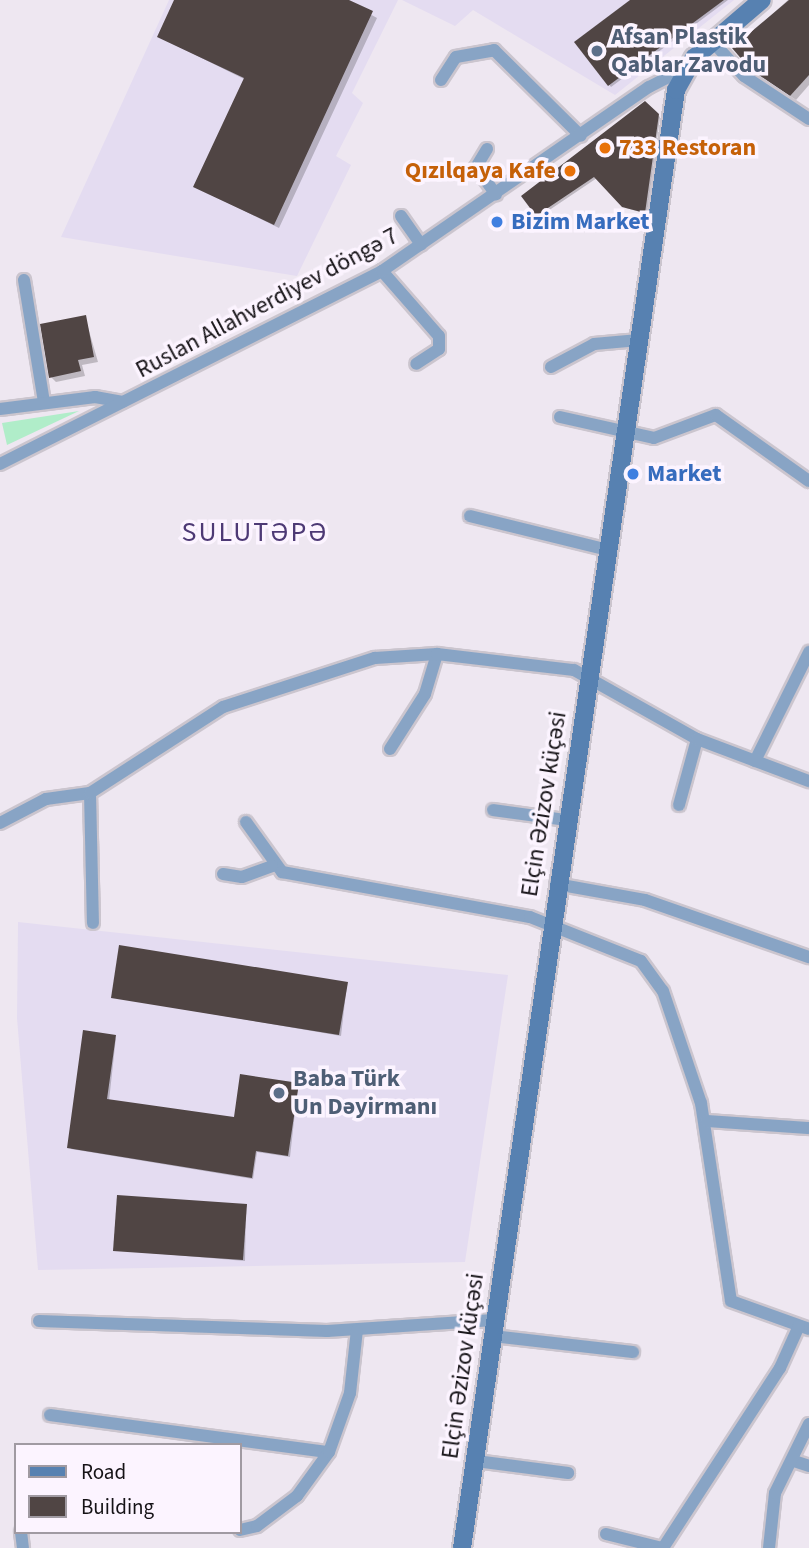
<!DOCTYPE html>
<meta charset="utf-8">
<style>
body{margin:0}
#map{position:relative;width:809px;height:1548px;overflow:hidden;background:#eee7f1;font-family:"Source Sans 3",sans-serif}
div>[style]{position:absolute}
.industrial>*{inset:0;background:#e4dcf1}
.green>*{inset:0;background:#b0edc9}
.shadow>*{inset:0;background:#0003}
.building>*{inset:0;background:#504544}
.roads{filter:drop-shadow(2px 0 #cbc5ce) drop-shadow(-2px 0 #cbc5ce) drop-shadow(0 2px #cbc5ce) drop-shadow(0 -2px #cbc5ce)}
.street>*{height:12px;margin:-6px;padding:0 6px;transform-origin:6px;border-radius:6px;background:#88a4c5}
.secondary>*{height:18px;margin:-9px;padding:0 9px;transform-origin:9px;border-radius:9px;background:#5781b1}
.dots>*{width:19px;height:19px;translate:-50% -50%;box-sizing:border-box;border:4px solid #fcf4ff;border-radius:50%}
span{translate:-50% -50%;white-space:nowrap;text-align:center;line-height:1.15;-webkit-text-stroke:7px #fcf4ff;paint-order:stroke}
.service-label{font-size:24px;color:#4e5e75;font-weight:700}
.left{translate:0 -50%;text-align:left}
.food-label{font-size:24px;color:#c56008;font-weight:700}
.right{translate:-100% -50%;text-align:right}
.shop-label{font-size:24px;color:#366cbe;font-weight:700}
.street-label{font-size:24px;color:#151216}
.quarter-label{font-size:28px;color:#4d3975;letter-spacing:2px}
.legend{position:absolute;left:14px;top:1443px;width:228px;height:91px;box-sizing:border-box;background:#fcf4ff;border:2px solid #a09aa2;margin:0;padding:9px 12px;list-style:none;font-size:21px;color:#151216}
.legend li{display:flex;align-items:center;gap:14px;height:35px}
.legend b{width:35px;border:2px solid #a09aa2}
</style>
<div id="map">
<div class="industrial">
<i style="clip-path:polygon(169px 0,398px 0,352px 93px,363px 103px,336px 156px,351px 165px,297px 276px,61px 237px)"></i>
<i style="clip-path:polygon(402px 0,734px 0,615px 95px,473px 10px,455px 26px)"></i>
<i style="clip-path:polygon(18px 922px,508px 975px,465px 1262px,38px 1270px,17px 1018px)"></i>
</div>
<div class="green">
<i style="clip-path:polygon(79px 411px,7px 445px,2px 423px)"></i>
</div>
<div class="shadow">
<i style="clip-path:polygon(176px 0,345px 0,377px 18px,279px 228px,196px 187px,246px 80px,159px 37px)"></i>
<i style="clip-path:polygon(633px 0,728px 0,611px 87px,577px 42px)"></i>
<i style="clip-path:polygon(788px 0,809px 0,809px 85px,796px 100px,757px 74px,735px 48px)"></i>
<i style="clip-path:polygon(645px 103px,660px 117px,647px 214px,626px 208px,597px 178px,539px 217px,523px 197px)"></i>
<i style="clip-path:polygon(85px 317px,98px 362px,82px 365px,85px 376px,56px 382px,51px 377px)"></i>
<i style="clip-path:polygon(347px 984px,341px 1036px,113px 997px)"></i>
<i style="clip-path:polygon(116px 1037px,109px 1101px,235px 1119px,298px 1085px,290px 1157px,257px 1152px,253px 1179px,71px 1149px)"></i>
<i style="clip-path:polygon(246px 1206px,245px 1261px,115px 1250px)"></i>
</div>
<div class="building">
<i style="clip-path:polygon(174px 0,349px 0,373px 11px,274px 225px,193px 187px,244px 78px,157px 37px)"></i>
<i style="clip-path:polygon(630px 0,724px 0,608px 86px,574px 42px)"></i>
<i style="clip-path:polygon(789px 0,809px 0,809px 75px,790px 96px,750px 69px,732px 48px)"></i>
<i style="clip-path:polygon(645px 101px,659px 114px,645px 213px,622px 207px,594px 177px,536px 216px,521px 196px)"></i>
<i style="clip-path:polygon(86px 315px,94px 357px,78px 360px,81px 371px,49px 378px,40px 324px)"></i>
<i style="clip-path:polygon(119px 945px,348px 982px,339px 1035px,111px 998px)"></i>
<i style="clip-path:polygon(83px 1030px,116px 1035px,107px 1099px,234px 1117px,240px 1074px,299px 1083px,288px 1156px,256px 1151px,252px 1178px,67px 1148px)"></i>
<i style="clip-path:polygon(117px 1195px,247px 1204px,243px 1260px,113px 1251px)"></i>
</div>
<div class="roads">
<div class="street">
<i style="left:712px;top:41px;width:47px;rotate:47.6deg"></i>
<i style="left:744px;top:76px;width:78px;rotate:33.5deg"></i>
<i style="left:441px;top:80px;width:27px;rotate:-57deg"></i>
<i style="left:456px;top:57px;width:39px;rotate:-10deg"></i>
<i style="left:494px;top:50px;width:122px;rotate:44.7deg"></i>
<i style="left:487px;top:149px;width:21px;rotate:121deg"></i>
<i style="left:476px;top:167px;width:34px;rotate:54deg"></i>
<i style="left:401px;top:216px;width:35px;rotate:55deg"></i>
<i style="left:382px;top:271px;width:86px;rotate:48.8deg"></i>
<i style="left:439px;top:336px;width:13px;rotate:90deg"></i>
<i style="left:439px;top:349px;width:27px;rotate:147deg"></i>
<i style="left:24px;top:280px;width:124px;rotate:80.7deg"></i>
<i style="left:551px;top:367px;width:49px;rotate:-28.1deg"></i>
<i style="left:594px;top:344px;width:45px;rotate:-5.1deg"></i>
<i style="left:0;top:409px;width:96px;rotate:-7.2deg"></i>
<i style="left:95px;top:397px;width:28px;rotate:10deg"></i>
<i style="left:560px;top:417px;width:96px;rotate:12.6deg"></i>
<i style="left:654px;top:438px;width:66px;rotate:-20.4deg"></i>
<i style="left:716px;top:415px;width:114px;rotate:35.4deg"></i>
<i style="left:0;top:464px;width:428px;rotate:-26.8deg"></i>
<i style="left:382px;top:271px;width:324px;rotate:-34.6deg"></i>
<i style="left:649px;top:87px;width:38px;rotate:-27deg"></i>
<i style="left:470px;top:516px;width:142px;rotate:13.8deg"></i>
<i style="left:390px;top:749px;width:65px;rotate:-57.5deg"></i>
<i style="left:425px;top:694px;width:42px;rotate:-73.3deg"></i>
<i style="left:755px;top:761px;width:122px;rotate:-63.6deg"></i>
<i style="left:90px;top:793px;width:130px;rotate:88.7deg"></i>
<i style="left:679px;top:805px;width:68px;rotate:-74.7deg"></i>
<i style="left:493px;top:810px;width:74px;rotate:7.8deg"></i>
<i style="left:246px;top:822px;width:62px;rotate:54.2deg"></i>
<i style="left:282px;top:872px;width:252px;rotate:10.3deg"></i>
<i style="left:530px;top:917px;width:119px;rotate:21.6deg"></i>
<i style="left:641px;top:961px;width:37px;rotate:54deg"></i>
<i style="left:663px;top:991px;width:118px;rotate:71.3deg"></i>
<i style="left:701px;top:1103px;width:200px;rotate:81.4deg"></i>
<i style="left:731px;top:1301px;width:83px;rotate:19.7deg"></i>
<i style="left:0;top:823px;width:52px;rotate:-27.6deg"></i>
<i style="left:46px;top:799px;width:44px;rotate:-7.8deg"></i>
<i style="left:90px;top:793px;width:158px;rotate:-32.9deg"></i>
<i style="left:223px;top:707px;width:160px;rotate:-17.9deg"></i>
<i style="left:375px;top:658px;width:62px;rotate:-3.7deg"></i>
<i style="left:437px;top:654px;width:138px;rotate:6.7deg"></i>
<i style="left:574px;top:670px;width:141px;rotate:29.3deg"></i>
<i style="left:697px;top:739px;width:120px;rotate:20.6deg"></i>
<i style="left:223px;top:874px;width:19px;rotate:9deg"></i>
<i style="left:242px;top:877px;width:32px;rotate:-20deg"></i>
<i style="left:556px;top:884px;width:90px;rotate:10.2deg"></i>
<i style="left:645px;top:900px;width:174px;rotate:19.2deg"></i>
<i style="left:706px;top:1121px;width:103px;rotate:3.9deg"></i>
<i style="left:39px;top:1321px;width:288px;rotate:2deg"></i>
<i style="left:327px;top:1331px;width:167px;rotate:-3.8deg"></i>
<i style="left:492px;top:1336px;width:142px;rotate:6.5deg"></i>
<i style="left:50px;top:1415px;width:281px;rotate:7.6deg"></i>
<i style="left:476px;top:1461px;width:93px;rotate:7.4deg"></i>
<i style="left:794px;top:1461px;width:16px;rotate:18deg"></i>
<i style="left:240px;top:1530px;width:17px;rotate:-13deg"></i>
<i style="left:257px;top:1526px;width:50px;rotate:-36.9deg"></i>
<i style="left:297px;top:1496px;width:54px;rotate:-54deg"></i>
<i style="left:329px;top:1452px;width:63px;rotate:-70.4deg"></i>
<i style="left:350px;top:1393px;width:63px;rotate:-83.7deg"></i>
<i style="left:21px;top:1532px;width:16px;rotate:83deg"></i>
<i style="left:606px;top:1534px;width:58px;rotate:14deg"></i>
<i style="left:663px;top:1548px;width:215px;rotate:-57deg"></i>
<i style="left:780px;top:1368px;width:46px;rotate:-65.7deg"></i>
<i style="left:769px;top:1548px;width:55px;rotate:-83.8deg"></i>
<i style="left:775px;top:1493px;width:77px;rotate:-63.8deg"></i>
</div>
<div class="secondary">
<i style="left:462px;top:1548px;width:1474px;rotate:-81.65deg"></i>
<i style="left:676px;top:90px;width:37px;rotate:-61deg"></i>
<i style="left:694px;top:58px;width:89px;rotate:-40.5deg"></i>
</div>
</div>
<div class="dots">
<i style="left:597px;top:51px;background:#5c6f8a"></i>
<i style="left:605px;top:148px;background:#e8710a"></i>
<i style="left:570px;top:171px;background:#e8710a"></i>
<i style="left:497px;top:222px;background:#3f7fe0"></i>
<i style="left:633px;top:474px;background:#3f7fe0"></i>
<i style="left:279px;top:1093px;background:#5c6f8a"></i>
</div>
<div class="service-label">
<span class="left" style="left:611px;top:51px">Afsan Plastik<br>Qablar Zavodu</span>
<span class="left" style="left:293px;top:1093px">Baba Türk<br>Un Dəyirmanı</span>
</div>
<div class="food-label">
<span class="left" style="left:619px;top:148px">733 Restoran</span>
<span class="right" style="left:556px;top:171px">Qızılqaya Kafe</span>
</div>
<div class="shop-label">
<span class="left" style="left:511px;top:222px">Bizim Market</span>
<span class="left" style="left:647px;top:474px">Market</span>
</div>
<div class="street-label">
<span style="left:267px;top:303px;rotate:-28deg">Ruslan Allahverdiyev döngə 7</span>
<span style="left:544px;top:804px;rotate:-81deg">Elçin Əzizov küçəsi</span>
<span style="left:463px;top:1366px;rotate:-82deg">Elçin Əzizov küçəsi</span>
</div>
<div class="quarter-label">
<span style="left:255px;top:532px">SULUTƏPƏ</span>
</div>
<ul class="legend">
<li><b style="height:9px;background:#5781b1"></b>Road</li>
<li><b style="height:19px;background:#504544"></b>Building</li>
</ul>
</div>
